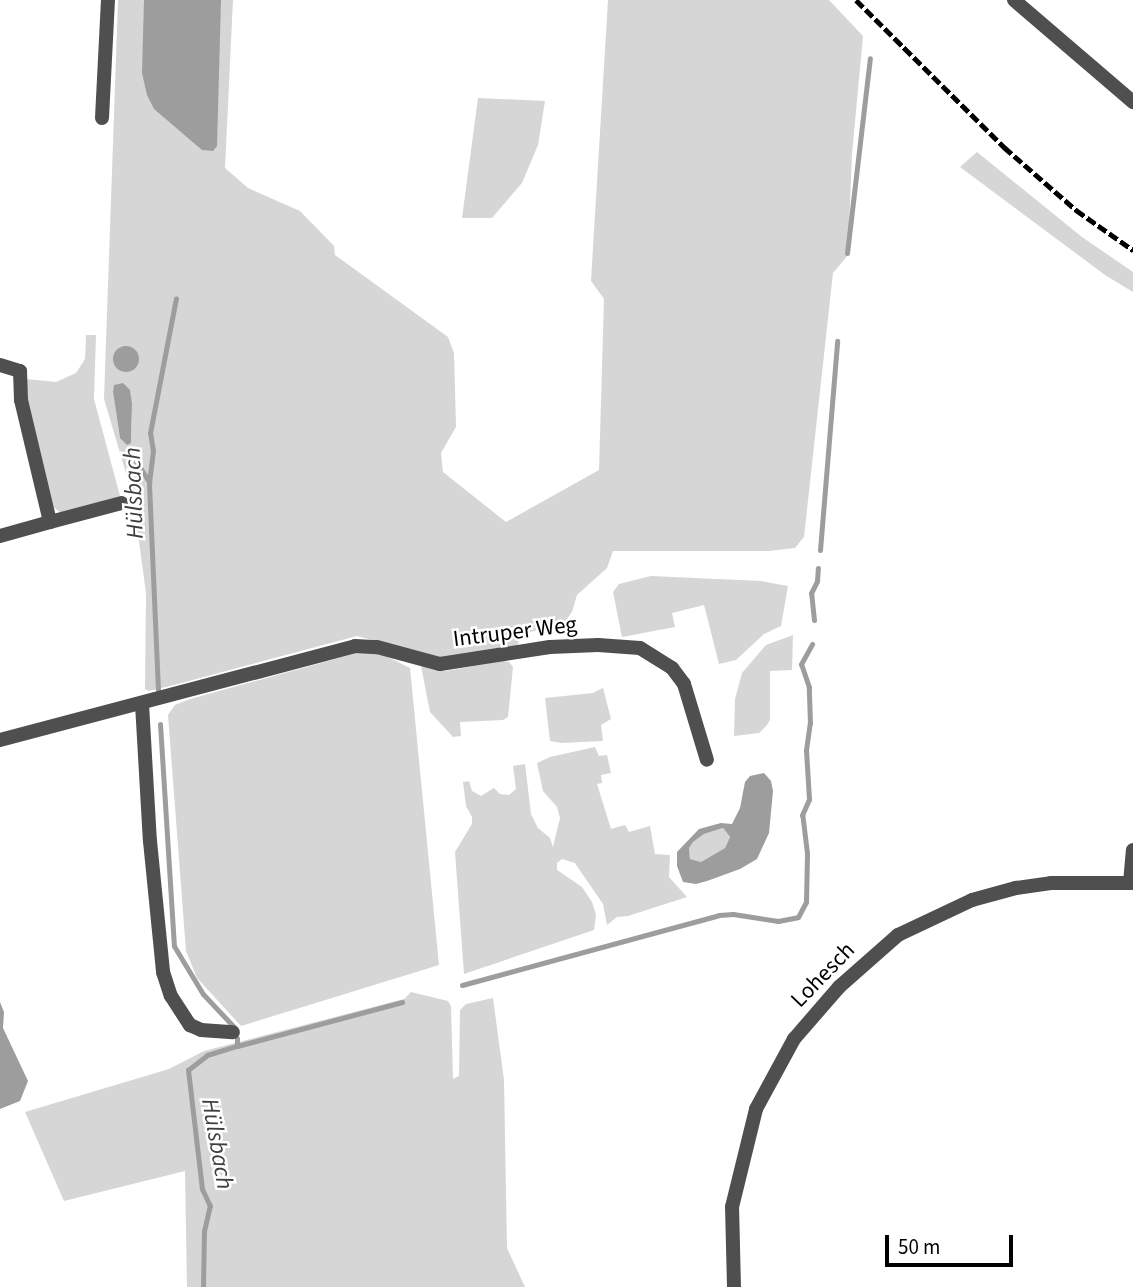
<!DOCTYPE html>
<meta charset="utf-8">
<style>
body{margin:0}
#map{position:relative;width:1133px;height:1287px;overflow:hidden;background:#fff;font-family:"Source Sans 3",sans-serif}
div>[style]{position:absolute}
.green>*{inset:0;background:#d6d6d6}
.water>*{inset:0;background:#9d9d9d}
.round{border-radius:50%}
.stream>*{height:5px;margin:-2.5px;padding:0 2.5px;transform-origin:2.5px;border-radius:2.5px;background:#9d9d9d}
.minor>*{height:14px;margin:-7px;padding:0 7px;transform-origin:7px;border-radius:7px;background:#4f4f4f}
.rail>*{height:5px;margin-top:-2.5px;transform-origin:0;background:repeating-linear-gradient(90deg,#000 0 10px,transparent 0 13.5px)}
span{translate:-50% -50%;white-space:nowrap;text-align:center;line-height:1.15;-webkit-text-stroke:5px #fff;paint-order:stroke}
.street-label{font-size:23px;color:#000}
.water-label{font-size:24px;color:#3e3e3e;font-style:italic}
.scale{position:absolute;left:885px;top:1235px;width:128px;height:32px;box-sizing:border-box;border:4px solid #000;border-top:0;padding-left:9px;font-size:21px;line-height:24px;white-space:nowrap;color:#000;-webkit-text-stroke:5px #fff;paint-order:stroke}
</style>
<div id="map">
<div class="green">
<i style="clip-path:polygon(evenodd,118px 0,233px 0,225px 168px,248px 188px,300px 211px,334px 246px,335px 255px,448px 337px,454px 353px,456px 427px,441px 453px,443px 472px,506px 522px,599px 470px,604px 299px,591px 281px,608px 0,829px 0,863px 36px,852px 154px,848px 255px,833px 273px,804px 537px,795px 548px,769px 551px,613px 551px,607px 568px,577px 595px,572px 612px,564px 623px,523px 634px,516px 648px,437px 658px,357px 636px,174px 685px,149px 691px,145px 689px,146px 593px,136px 520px,133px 497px,104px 399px,118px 0,130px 390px,132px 416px,131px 443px,120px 438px,113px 392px,130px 390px)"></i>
<i style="clip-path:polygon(478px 98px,545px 101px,538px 145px,522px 183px,492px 218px,462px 218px)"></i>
<i style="clip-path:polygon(977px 152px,1082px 237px,1133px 272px,1133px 292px,1105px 275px,960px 167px)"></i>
<i style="clip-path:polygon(86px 335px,96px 335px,94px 399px,120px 496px,61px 513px,53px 507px,25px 399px,26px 379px,56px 382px,76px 373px,85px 359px)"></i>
<i style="clip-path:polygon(651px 576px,761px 581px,788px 586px,781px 626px,764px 634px,736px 660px,719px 664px,704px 605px,672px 613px,675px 627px,622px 637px,613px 592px,619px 584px)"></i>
<i style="clip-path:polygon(793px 635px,792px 670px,770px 671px,770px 720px,767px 725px,759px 733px,734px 736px,735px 699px,742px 673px,766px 645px)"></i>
<i style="clip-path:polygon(361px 652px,380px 653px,410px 668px,439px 965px,241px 1026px,197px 978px,186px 951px,168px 715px,175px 705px,190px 699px)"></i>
<i style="clip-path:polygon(503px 661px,509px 662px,513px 667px,508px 717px,503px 720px,460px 722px,461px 736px,453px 737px,430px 712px,421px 666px,446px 671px)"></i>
<i style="clip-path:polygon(603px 688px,611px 719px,601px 725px,603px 741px,561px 743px,550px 741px,545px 698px,593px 693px)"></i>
<i style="clip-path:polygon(595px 747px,599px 756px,607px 755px,611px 773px,601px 775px,602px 783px,597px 784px,611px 829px,625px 825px,629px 832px,650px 826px,655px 854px,670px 855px,669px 877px,687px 897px,628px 916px,617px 917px,607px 925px,603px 904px,583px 875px,575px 863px,562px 859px,557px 863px,557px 870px,582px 887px,592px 902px,596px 915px,594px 930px,464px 974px,455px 852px,472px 824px,472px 817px,466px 806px,463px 782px,469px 781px,472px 791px,481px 796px,494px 788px,500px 794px,509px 795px,516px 789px,513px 766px,525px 764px,531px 814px,538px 828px,550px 838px,553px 847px,560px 818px,557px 807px,543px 791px,537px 763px,550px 757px)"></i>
<i style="clip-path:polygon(723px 828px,730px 837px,725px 848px,701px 862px,690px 859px,689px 848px,693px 842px,704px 834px)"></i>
<i style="clip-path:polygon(411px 992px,448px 1001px,451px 1006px,453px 1079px,459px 1076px,460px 1010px,466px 1004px,493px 998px,504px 1080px,507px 1248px,525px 1287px,187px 1287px,185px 1171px,64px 1201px,25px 1112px,169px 1069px,204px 1051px,404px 999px)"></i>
</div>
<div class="water">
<i style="clip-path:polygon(144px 0,221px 0,217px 146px,213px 151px,202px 150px,154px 109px,147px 95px,142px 73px)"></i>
<i class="round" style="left:113px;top:346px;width:26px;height:26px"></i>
<i style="clip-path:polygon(123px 383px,130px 390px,132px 404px,131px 443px,127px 445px,120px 438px,113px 392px,114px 385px)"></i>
<i style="clip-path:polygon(evenodd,764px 773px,771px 781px,773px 791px,769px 833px,757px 859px,740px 869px,707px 881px,696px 884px,683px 882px,677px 866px,677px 852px,699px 829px,721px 823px,732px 824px,740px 808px,745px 782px,750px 776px,764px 773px,723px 828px,730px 837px,725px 848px,701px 862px,690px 859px,689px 848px,693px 842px,704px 834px,723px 828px)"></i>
<i style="clip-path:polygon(0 1002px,4px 1012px,3px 1028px,28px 1081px,20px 1101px,0 1109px)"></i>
</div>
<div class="stream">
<i style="left:847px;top:253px;width:196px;rotate:-83.3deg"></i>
<i style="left:136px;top:461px;width:25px;rotate:58deg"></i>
<i style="left:820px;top:550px;width:210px;rotate:-85.3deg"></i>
<i style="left:814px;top:620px;width:27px;rotate:-96deg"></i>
<i style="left:811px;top:593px;width:13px;rotate:-63deg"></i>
<i style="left:817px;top:581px;width:13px;rotate:-86deg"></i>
<i style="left:158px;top:690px;width:207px;rotate:-92.5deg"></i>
<i style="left:149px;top:483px;width:32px;rotate:-83deg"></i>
<i style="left:153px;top:451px;width:18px;rotate:-99deg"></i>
<i style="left:150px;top:433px;width:137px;rotate:-79.1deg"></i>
<i style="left:160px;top:724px;width:222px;rotate:86.4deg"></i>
<i style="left:174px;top:946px;width:56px;rotate:58.9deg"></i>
<i style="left:203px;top:994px;width:45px;rotate:46.8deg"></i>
<i style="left:462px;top:985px;width:266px;rotate:-15.2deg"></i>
<i style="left:719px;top:915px;width:14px;rotate:-4deg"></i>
<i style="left:733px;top:914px;width:46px;rotate:8.8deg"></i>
<i style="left:778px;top:921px;width:20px;rotate:-11deg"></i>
<i style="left:798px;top:917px;width:17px;rotate:-62deg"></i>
<i style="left:806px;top:902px;width:49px;rotate:-88.8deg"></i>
<i style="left:807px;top:853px;width:38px;rotate:-97deg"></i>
<i style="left:802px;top:815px;width:17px;rotate:-66deg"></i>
<i style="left:809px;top:799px;width:49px;rotate:-93.5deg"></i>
<i style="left:806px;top:750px;width:27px;rotate:-82deg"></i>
<i style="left:810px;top:723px;width:36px;rotate:-92deg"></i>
<i style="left:809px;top:687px;width:24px;rotate:-109deg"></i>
<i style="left:801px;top:664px;width:23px;rotate:-61deg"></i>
<i style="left:237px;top:1046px;width:171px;rotate:-14.9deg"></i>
<i style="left:203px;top:1287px;width:56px;rotate:-89deg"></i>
<i style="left:204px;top:1231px;width:26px;rotate:-77deg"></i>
<i style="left:210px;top:1206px;width:19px;rotate:-115deg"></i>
<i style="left:202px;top:1189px;width:120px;rotate:-96.7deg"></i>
<i style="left:188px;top:1070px;width:24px;rotate:-38deg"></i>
<i style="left:207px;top:1055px;width:31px;rotate:-17deg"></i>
<i style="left:237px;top:1046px;width:8px;rotate:-90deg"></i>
</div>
<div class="minor">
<i style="left:1014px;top:0;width:157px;rotate:40.6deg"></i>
<i style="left:102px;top:118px;width:118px;rotate:-87.1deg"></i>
<i style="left:0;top:365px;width:21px;rotate:17deg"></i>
<i style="left:20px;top:371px;width:29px;rotate:88deg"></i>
<i style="left:21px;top:400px;width:125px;rotate:76.6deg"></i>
<i style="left:50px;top:522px;width:52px;rotate:164.4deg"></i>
<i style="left:50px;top:522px;width:74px;rotate:-14.8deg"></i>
<i style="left:142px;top:704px;width:137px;rotate:86.7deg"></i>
<i style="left:150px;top:841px;width:132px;rotate:84.3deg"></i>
<i style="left:163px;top:972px;width:25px;rotate:72deg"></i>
<i style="left:171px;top:996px;width:35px;rotate:57deg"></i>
<i style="left:190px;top:1025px;width:12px;rotate:24deg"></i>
<i style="left:201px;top:1030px;width:32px;rotate:4deg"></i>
<i style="left:0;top:740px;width:367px;rotate:-14.8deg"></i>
<i style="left:355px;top:646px;width:22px;rotate:3deg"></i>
<i style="left:377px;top:647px;width:65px;rotate:15.1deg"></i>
<i style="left:440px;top:664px;width:111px;rotate:-8.8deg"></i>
<i style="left:550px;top:647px;width:48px;rotate:-2.4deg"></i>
<i style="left:598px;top:645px;width:42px;rotate:4.1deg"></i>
<i style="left:640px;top:648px;width:38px;rotate:32deg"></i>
<i style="left:672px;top:668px;width:20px;rotate:53deg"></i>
<i style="left:684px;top:684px;width:79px;rotate:73.2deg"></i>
<i style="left:1130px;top:883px;width:33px;rotate:-85deg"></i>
<i style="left:734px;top:1287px;width:80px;rotate:-91.4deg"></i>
<i style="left:732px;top:1207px;width:101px;rotate:-76.2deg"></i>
<i style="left:756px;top:1109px;width:80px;rotate:-61.5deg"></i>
<i style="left:794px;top:1039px;width:69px;rotate:-49.1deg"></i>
<i style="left:839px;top:987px;width:79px;rotate:-41.4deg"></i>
<i style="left:898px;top:935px;width:82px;rotate:-25.3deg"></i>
<i style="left:972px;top:900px;width:46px;rotate:-15.3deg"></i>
<i style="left:1016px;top:888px;width:35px;rotate:-8deg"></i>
<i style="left:1051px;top:883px;width:82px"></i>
</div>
<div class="rail">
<i style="left:856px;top:0;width:209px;rotate:44.8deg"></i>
<i style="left:1004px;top:147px;width:96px;rotate:41.2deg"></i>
<i style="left:1076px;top:210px;width:70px;rotate:35.1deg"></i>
</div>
<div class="street-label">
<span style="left:515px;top:632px;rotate:-7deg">Intruper Weg</span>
<span style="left:823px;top:975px;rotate:-46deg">Lohesch</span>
</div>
<div class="water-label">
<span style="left:134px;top:493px;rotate:-92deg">Hülsbach</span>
<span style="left:217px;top:1144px;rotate:80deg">Hülsbach</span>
</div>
<div class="scale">50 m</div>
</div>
